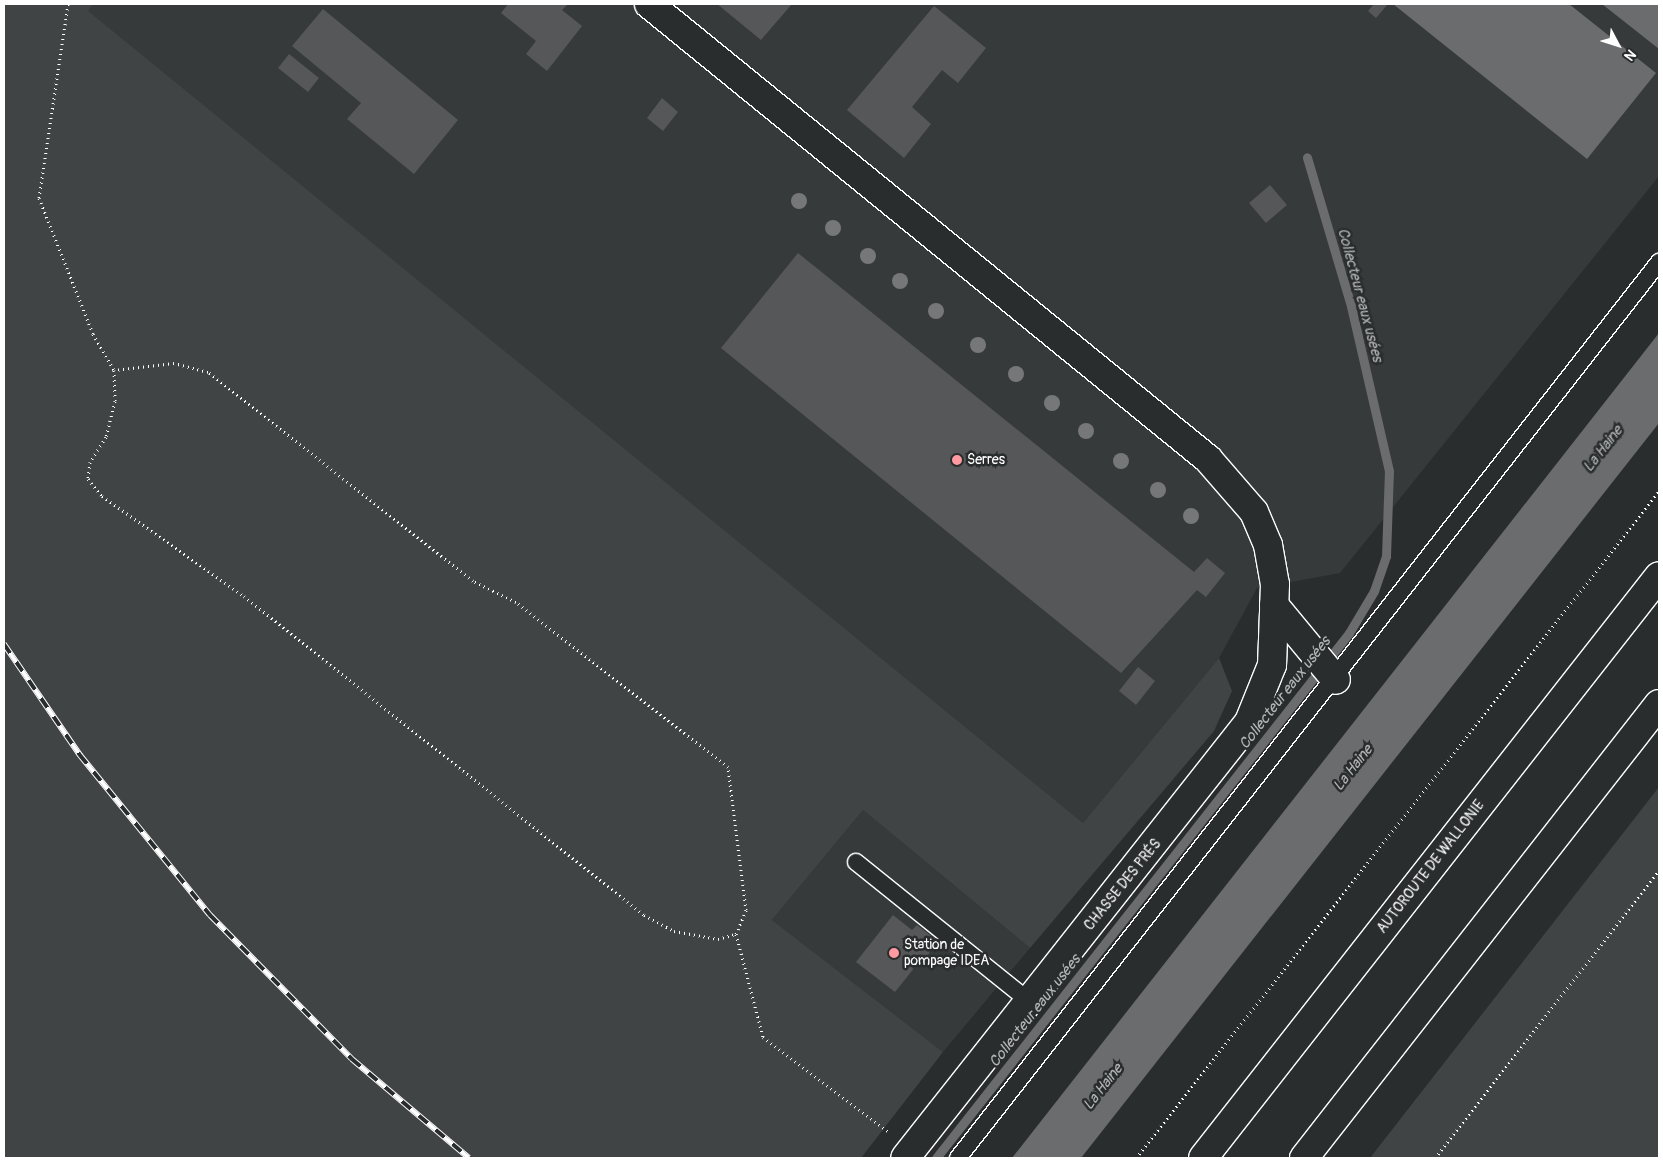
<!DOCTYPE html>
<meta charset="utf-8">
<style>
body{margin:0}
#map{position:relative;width:1663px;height:1162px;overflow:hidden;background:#2a2d2e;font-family:Pangolin,sans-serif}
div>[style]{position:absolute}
.built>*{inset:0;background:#373a3b}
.green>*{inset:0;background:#414445}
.water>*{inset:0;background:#6a6c6d}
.stream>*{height:9px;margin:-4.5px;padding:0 4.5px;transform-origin:4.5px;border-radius:4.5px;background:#6a6c6d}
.building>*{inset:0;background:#555758}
.path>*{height:3px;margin-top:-1.5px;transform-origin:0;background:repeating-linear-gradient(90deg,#fff 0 1px,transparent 0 5px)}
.roads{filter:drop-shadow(1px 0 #fff) drop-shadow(-1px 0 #fff) drop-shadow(0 1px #fff) drop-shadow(0 -1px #fff)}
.service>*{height:16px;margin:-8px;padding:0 8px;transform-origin:8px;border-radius:8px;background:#2a2d2e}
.minor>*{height:28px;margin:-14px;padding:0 14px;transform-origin:14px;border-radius:14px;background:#2a2d2e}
.motorway>*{height:28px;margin:-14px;padding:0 14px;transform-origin:14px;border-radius:14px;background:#2a2d2e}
.rail>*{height:5.5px;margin-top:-2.75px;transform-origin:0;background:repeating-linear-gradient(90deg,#2a2d2e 0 11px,#fff 0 22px);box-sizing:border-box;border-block:1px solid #fff}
.trees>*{width:16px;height:16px;margin:-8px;border-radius:50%;background:#757778}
.dots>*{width:14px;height:14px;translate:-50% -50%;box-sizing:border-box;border:2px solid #2a2d2e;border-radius:50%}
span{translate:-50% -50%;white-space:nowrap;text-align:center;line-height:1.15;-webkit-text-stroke:5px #2a2d2e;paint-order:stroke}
.poi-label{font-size:14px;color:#fff}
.left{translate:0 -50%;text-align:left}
.street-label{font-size:14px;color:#fff}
.water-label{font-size:15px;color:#b4b6b6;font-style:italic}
.frame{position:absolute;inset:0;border:5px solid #fff;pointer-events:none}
.north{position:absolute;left:1593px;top:20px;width:50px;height:50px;-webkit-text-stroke:4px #2a2d2e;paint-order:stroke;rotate:130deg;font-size:14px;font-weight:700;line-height:20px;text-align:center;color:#fff}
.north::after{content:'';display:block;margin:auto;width:18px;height:22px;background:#fff;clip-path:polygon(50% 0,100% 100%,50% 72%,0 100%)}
</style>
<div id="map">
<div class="built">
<i style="clip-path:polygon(93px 4px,1659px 4px,1659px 176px,1340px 573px,1257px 588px,1219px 658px,1083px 823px,87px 11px)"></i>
<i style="clip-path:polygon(863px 810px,1030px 948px,943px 1052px,772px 920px)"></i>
</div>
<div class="green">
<i style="clip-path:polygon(4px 4px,93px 4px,88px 11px,1083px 823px,1219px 658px,1232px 691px,1214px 731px,1030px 948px,863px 810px,772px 920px,943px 1052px,861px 1158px,4px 1158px)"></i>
<i style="clip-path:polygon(1659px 787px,1659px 1158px,1370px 1158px)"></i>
</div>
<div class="water">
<i style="clip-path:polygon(1393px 4px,1569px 4px,1656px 73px,1587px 159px)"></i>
<i style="clip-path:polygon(1602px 4px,1659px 4px,1659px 49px)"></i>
<i style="clip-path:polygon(1659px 333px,1659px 423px,1081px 1158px,1012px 1158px)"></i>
</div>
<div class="stream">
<i style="left:936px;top:1158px;width:668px;rotate:-51.81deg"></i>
<i style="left:1349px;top:633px;width:49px;rotate:-59.2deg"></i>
<i style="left:1374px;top:591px;width:37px;rotate:-71deg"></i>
<i style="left:1386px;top:556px;width:85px;rotate:-88deg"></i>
<i style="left:1389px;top:471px;width:169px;rotate:-103deg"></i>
<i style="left:1351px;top:306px;width:155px;rotate:-106.5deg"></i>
</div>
<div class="building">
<i style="clip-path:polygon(508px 4px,568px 4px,562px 10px,582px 26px,547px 71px,526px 54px,536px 41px,501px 13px)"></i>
<i style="clip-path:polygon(717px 4px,792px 4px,761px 40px)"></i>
<i style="clip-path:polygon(1374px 4px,1388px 4px,1376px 18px,1368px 11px)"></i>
<i style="clip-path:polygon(934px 6px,986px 48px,958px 83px,942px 70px,912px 107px,931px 124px,904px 158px,847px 110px)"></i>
<i style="clip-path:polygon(323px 9px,458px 120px,414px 174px,347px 119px,361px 103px,292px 46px)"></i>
<i style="clip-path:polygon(289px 54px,319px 78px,308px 92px,278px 68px)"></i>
<i style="clip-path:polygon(662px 98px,678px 112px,663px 131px,647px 118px)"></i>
<i style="clip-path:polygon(1270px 185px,1287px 205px,1266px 223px,1249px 203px)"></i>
<i style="clip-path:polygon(798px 253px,1194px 572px,1207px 558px,1225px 573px,1206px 597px,1197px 590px,1121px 673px,721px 348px)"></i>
<i style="clip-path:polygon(1138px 667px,1155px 681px,1136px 705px,1119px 691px)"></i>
<i style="clip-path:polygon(893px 915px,912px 930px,917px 925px,936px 940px,926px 959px,923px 957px,895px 992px,856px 962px)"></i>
</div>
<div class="path">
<i style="left:68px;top:4px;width:196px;rotate:98.5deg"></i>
<i style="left:39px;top:198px;width:146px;rotate:68.3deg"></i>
<i style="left:93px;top:334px;width:42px;rotate:59.7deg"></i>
<i style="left:114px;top:370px;width:31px;rotate:88deg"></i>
<i style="left:115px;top:401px;width:37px;rotate:104deg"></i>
<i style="left:106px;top:437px;width:30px;rotate:123deg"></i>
<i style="left:90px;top:462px;width:17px;rotate:97deg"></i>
<i style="left:88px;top:479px;width:22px;rotate:51deg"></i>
<i style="left:102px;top:496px;width:174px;rotate:35.2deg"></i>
<i style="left:244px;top:596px;width:512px;rotate:38.57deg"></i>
<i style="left:644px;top:915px;width:34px;rotate:28deg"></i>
<i style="left:674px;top:931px;width:45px;rotate:10.3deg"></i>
<i style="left:718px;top:939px;width:19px;rotate:-16deg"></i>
<i style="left:736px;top:934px;width:26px;rotate:-67deg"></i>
<i style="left:746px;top:910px;width:144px;rotate:-97.2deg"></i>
<i style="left:728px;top:767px;width:269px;rotate:-142.1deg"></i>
<i style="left:516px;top:602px;width:48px;rotate:-154deg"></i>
<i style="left:473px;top:581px;width:337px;rotate:-141.7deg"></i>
<i style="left:208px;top:372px;width:35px;rotate:-165deg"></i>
<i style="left:174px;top:363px;width:60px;rotate:173.3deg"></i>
<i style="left:736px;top:934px;width:106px;rotate:75.3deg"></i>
<i style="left:763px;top:1037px;width:158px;rotate:37deg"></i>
<i style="left:1136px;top:1158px;width:848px;rotate:-51.9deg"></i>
<i style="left:1435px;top:1158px;width:365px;rotate:-52.1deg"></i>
</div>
<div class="roads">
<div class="service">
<i style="left:856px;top:862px;width:223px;rotate:38.8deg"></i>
<i style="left:958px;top:1158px;width:1138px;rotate:-51.96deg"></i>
</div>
<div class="minor">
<i style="left:649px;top:4px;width:721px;rotate:39.14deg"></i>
<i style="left:1208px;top:459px;width:70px;rotate:49deg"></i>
<i style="left:1254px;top:512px;width:36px;rotate:67deg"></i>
<i style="left:1268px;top:545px;width:40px;rotate:80deg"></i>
<i style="left:1275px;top:584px;width:81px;rotate:92.1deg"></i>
<i style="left:1272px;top:665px;width:61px;rotate:112deg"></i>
<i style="left:1249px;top:722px;width:555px;rotate:128.27deg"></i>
<i style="left:1274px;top:605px;width:97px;rotate:50.4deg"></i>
</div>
<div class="motorway">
<i style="left:1203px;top:1158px;width:739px;rotate:-51.92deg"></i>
<i style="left:1304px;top:1158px;width:576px;rotate:-51.98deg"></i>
</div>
</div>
<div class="rail">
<i style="left:4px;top:644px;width:135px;rotate:55.6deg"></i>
<i style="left:80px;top:755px;width:206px;rotate:50.9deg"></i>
<i style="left:210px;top:915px;width:202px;rotate:45.4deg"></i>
<i style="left:352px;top:1059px;width:153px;rotate:40.2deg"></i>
</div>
<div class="trees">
<i style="left:799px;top:201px"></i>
<i style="left:833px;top:228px"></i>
<i style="left:868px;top:256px"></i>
<i style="left:900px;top:281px"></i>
<i style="left:936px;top:311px"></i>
<i style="left:978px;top:345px"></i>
<i style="left:1016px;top:374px"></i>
<i style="left:1052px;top:403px"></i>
<i style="left:1086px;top:431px"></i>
<i style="left:1121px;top:461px"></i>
<i style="left:1158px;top:490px"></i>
<i style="left:1191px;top:516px"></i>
</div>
<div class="dots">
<i style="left:957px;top:460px;background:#ff9aa2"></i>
<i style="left:894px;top:953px;background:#ff9aa2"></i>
</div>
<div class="poi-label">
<span class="left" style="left:967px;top:460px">Serres</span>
<span class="left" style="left:904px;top:953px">Station de<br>pompage IDEA</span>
</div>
<div class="street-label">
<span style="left:1431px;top:867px;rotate:-52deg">AUTOROUTE DE WALLONIE</span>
<span style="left:1123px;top:885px;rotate:-51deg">CHASSE DES PRÉS</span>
</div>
<div class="water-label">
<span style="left:1360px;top:295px;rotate:75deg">Collecteur eaux usées</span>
<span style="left:1603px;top:449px;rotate:-52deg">La Haine</span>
<span style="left:1285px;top:693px;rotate:-52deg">Collecteur eaux usées</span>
<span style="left:1353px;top:768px;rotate:-52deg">La Haine</span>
<span style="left:1035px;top:1011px;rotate:-52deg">Collecteur eaux usées</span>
<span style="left:1103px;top:1087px;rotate:-52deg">La Haine</span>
</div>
<div class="frame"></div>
<div class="north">N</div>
</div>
